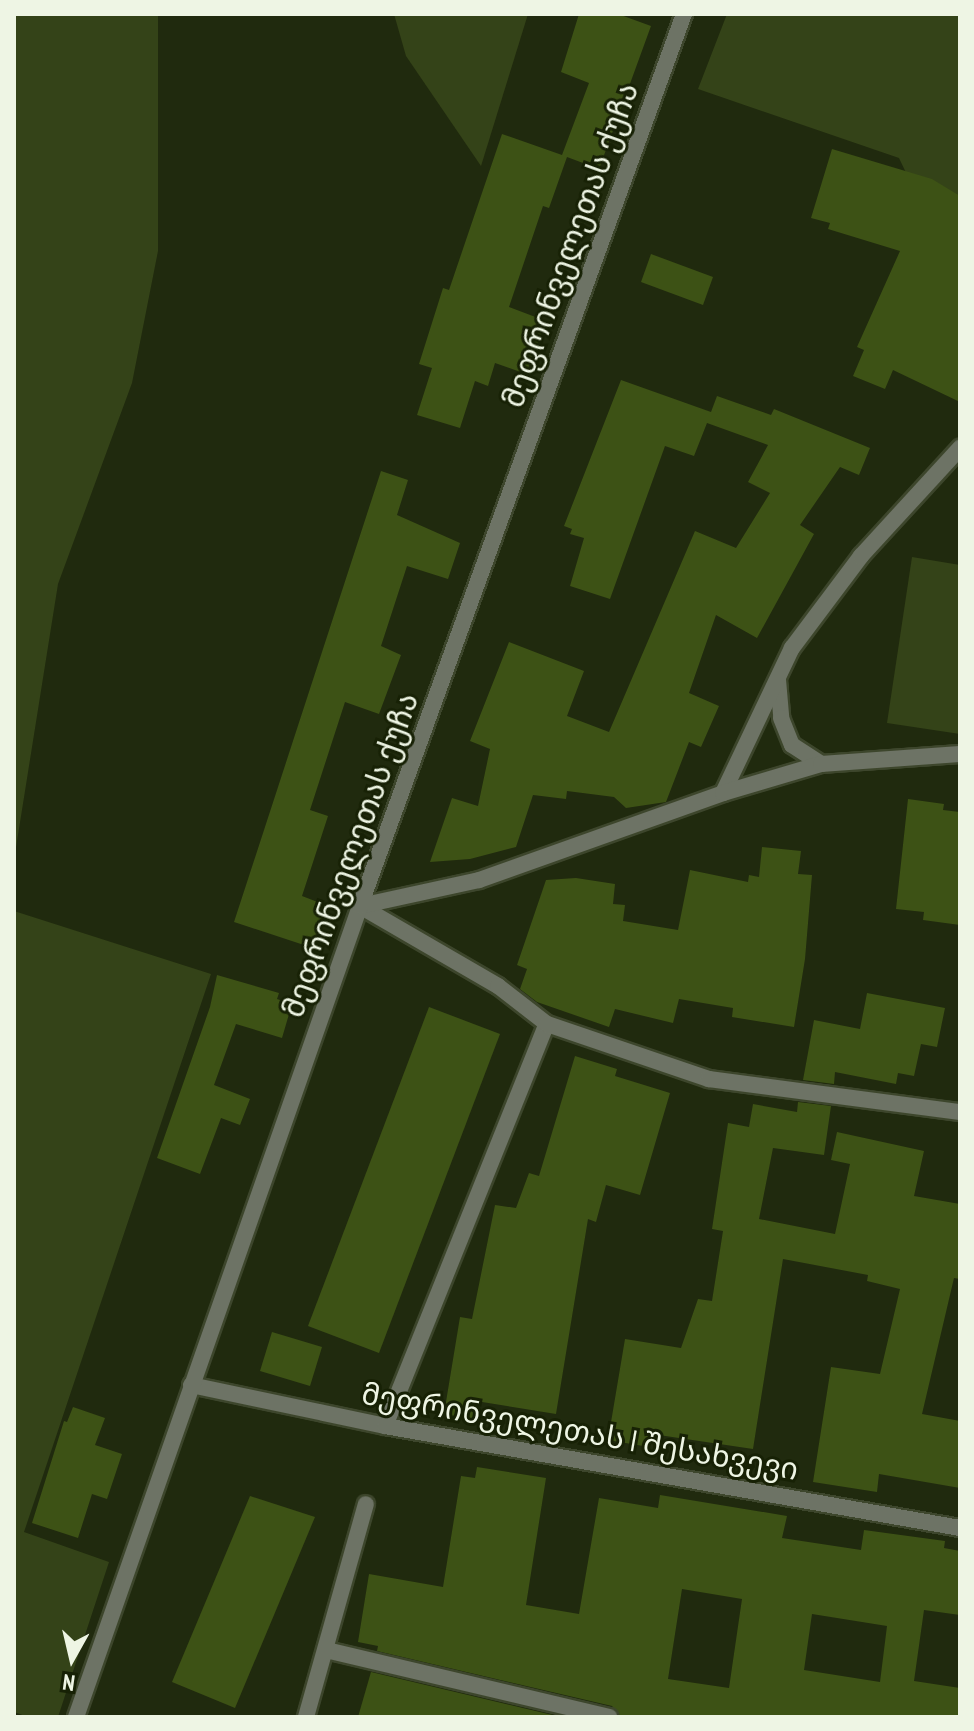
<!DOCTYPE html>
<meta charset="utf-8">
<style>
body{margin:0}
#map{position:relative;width:974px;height:1731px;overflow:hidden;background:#202a0e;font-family:"PT Sans Narrow","Noto Sans Georgian",sans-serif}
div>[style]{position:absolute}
.green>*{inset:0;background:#344318}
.building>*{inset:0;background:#3d5215}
.roads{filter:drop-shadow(2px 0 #3d462c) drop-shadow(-2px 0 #3d462c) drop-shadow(0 2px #3d462c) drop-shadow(0 -2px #3d462c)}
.lane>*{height:16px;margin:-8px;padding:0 8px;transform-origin:8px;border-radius:8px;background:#6d7365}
.street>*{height:16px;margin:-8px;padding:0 8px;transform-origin:8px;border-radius:8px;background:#6d7365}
span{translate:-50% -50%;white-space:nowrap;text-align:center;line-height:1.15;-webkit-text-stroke:6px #172105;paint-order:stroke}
.street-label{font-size:30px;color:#eef5e4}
.frame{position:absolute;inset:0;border:16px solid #eef5e4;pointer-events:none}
.north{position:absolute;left:32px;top:1619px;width:80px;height:80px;-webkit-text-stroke:6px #172105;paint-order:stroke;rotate:188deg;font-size:22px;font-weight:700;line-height:32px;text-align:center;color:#eef5e4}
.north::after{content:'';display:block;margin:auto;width:28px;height:36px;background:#eef5e4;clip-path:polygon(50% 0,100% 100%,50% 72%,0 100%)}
</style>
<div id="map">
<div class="green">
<i style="clip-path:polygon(14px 14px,158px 14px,158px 251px,132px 383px,58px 584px,14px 860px)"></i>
<i style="clip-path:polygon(394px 14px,528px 14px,481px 166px,406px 56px)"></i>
<i style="clip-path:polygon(727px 14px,960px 14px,960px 222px,919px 200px,899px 158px,698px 89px)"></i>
<i style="clip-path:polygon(912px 557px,960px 565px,960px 734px,887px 723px)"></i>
<i style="clip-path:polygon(14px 911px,211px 974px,24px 1532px,109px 1562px,58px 1717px,28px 1717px,14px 1712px)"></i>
</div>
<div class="building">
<i style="clip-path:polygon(579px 14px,618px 14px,651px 26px,599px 169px,567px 157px,549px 208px,543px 206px,509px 307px,546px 321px,526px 374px,495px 363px,488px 386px,475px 381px,460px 428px,417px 415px,432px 368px,419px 364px,443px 288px,449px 290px,502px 134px,562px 155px,589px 83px,561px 72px)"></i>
<i style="clip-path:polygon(832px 149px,932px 179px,960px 196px,960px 402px,893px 370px,885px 389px,853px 376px,864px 350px,857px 347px,900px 251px,828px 229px,830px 223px,811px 218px)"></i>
<i style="clip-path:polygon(651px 254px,713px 277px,703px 305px,641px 282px)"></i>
<i style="clip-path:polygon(621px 380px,711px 412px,717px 396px,771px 415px,774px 409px,870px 448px,859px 475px,840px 467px,800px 525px,814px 534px,757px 638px,716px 615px,689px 693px,719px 706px,701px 747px,689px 742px,666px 802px,626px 808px,614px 797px,567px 791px,566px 799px,533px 795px,516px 847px,470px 859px,430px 862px,452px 798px,478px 806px,490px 749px,470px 741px,509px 642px,584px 671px,567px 716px,609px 732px,695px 531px,736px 548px,770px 493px,748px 482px,768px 445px,707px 423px,694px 456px,665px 446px,610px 599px,570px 586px,584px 538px,570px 534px,572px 529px,564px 526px)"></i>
<i style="clip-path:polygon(381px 471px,408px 480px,397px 515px,460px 543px,448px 579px,407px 566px,381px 646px,401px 655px,379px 714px,345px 702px,310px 810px,328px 816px,302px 896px,328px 906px,313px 948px,234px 922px)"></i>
<i style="clip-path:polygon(908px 799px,944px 804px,943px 810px,960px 812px,960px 925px,923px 920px,924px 912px,896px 909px)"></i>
<i style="clip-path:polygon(762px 847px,801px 851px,798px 874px,812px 875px,805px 959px,794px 1027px,732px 1017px,733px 1008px,679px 999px,673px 1023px,615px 1009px,609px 1027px,537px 1002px,520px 989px,527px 969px,517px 965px,546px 880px,576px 878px,615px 884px,613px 904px,625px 905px,623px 921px,678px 930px,690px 870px,748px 882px,749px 875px,759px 877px)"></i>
<i style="clip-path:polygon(217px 975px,279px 993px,277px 999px,292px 1004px,282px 1038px,236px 1024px,214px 1085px,250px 1099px,240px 1125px,221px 1118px,200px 1174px,157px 1158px,210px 1007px)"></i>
<i style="clip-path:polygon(867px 993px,945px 1008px,937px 1047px,921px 1044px,914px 1076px,898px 1073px,896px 1084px,835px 1072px,834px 1084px,803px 1080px,814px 1020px,860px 1029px)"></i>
<i style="clip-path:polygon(429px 1007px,500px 1034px,379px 1353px,308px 1326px)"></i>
<i style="clip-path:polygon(575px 1056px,617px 1069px,615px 1076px,670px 1093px,640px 1195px,606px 1185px,596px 1222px,588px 1219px,556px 1414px,476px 1401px,473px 1419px,444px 1414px,460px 1317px,472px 1319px,495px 1205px,516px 1208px,529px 1173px,539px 1176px)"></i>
<i style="clip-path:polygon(798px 1102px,831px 1106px,824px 1155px,773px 1148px,759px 1219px,835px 1234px,850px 1164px,831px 1160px,837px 1132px,924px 1151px,914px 1196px,960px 1204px,960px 1279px,954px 1278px,922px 1414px,960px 1421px,960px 1488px,879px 1474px,877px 1492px,813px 1482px,831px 1367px,880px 1374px,900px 1289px,867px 1281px,868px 1275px,783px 1259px,753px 1449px,652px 1434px,649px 1447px,608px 1440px,625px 1339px,681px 1348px,698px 1299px,712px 1301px,723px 1231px,712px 1229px,728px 1123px,749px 1127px,753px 1104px,797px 1112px)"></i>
<i style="clip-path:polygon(272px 1332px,322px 1347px,310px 1386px,260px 1371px)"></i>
<i style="clip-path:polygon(73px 1407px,105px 1418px,95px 1445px,122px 1454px,107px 1499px,92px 1494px,78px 1538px,32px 1523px,64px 1421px,67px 1422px)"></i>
<i style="clip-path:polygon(evenodd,477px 1467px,546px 1478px,526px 1605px,579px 1614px,599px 1498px,658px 1508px,660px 1495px,787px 1516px,782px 1538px,861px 1550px,864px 1530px,945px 1541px,944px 1548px,960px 1551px,960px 1615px,924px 1610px,914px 1681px,960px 1688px,960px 1717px,620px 1717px,612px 1706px,377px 1651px,378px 1646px,358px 1642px,369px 1574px,443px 1587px,461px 1476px,475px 1478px,477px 1467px,682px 1589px,742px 1599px,729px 1688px,668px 1679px,682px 1589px,477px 1467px,812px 1614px,887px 1626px,880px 1682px,804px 1670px,812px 1614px)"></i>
<i style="clip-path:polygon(250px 1496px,315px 1517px,235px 1708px,172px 1682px)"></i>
<i style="clip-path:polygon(371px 1672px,561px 1717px,358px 1717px)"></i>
</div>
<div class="roads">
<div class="lane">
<i style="left:385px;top:1426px;width:433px;rotate:-68.1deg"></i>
<i style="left:326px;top:1650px;width:291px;rotate:13.3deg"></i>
<i style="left:306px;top:1717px;width:221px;rotate:-74.3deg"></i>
</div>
<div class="street">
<i style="left:778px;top:680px;width:38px;rotate:85deg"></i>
<i style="left:781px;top:718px;width:29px;rotate:68deg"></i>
<i style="left:792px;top:745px;width:35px;rotate:33deg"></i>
<i style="left:723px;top:793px;width:161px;rotate:-64.6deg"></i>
<i style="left:792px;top:648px;width:115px;rotate:-53.1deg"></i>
<i style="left:861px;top:556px;width:147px;rotate:-47.5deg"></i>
<i style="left:360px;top:906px;width:160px;rotate:30.1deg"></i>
<i style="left:498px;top:986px;width:62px;rotate:37.8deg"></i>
<i style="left:547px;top:1024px;width:171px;rotate:18.8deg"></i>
<i style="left:709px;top:1079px;width:253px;rotate:7.5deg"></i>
<i style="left:360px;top:906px;width:122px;rotate:-12.3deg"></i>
<i style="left:479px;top:880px;width:259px;rotate:-19.6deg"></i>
<i style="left:723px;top:793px;width:102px;rotate:-16.5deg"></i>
<i style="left:821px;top:764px;width:139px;rotate:-4.1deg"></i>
<i style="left:191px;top:1385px;width:198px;rotate:11.9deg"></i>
<i style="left:385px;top:1426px;width:584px;rotate:10.06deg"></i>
<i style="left:76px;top:1717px;width:859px;rotate:-70.7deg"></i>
<i style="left:360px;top:906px;width:949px;rotate:-70.04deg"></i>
</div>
</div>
<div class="street-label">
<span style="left:570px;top:245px;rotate:-70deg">მეფრინველეთას ქუჩა</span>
<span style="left:350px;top:855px;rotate:-70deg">მეფრინველეთას ქუჩა</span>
<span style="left:580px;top:1431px;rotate:10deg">მეფრინველეთას I შესახვევი</span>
</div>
<div class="frame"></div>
<div class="north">N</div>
</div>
